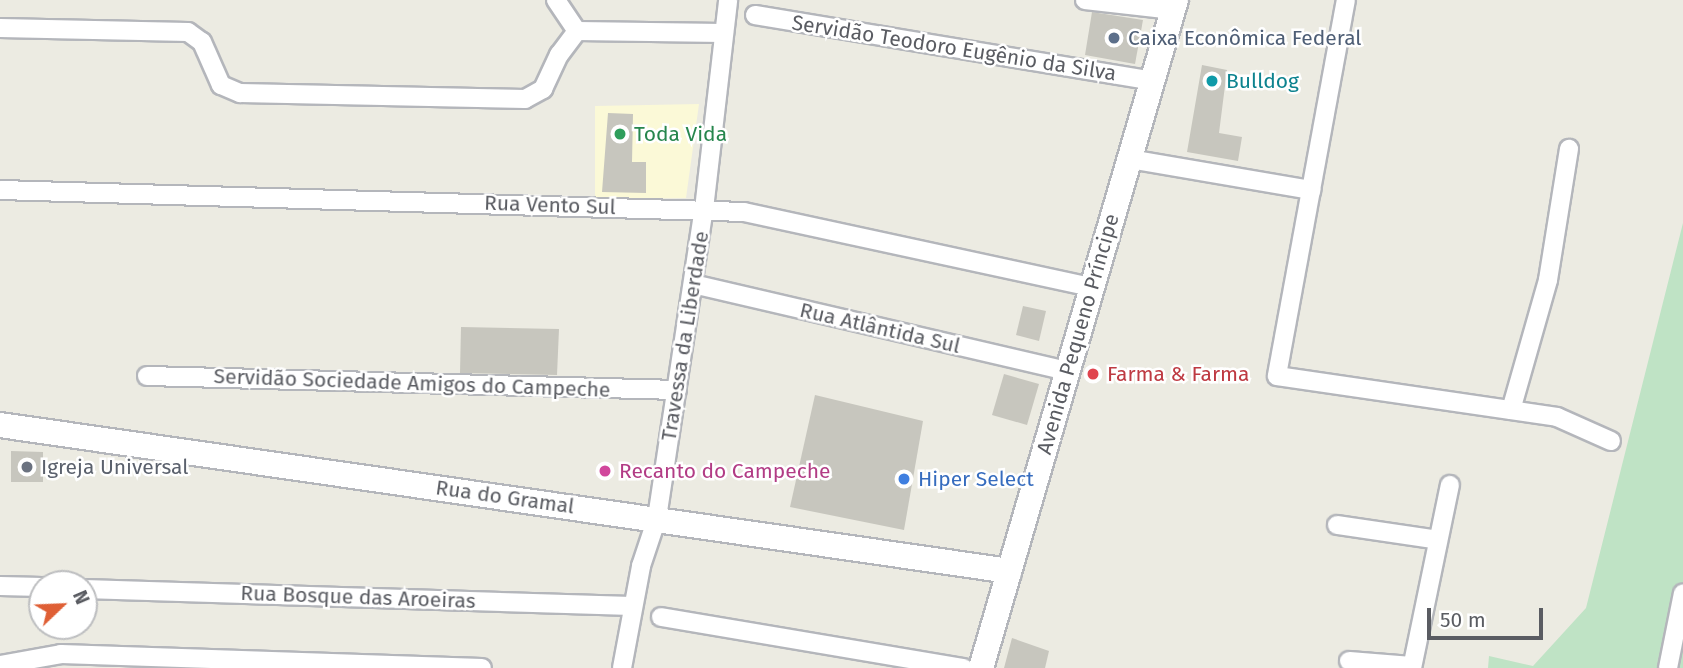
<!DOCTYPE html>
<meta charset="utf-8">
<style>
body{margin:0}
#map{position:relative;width:1683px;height:668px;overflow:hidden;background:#ecebe2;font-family:"Fira Sans",sans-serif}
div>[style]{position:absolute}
.commercial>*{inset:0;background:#fbf9d7}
.green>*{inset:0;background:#bfe3c5}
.building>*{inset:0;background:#c7c6be}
.roads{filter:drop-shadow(2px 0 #b4b6bb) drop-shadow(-2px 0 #b4b6bb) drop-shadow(0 2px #b4b6bb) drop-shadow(0 -2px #b4b6bb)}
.street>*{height:18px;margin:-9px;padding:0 9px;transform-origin:9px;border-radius:9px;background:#fff}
.secondary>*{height:24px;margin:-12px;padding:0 12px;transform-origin:12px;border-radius:12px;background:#fff}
.dots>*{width:19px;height:19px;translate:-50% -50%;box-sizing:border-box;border:4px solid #fff;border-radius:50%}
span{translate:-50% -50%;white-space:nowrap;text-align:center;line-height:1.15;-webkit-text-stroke:5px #fff;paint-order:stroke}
.service-label{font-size:21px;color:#4e5e75}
.left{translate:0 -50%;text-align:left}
.street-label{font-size:21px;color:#5a5c62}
.culture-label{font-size:21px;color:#0d838f}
.leisure-label{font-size:21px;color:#27864d}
.health-label{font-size:21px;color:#be3a42}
.worship-label{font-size:21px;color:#5b616d}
.hotel-label{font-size:21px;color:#b23c85}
.shop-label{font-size:21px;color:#366cbe}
.north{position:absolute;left:28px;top:570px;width:70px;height:70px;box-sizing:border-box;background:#fff;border:2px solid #bdbec0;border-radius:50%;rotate:67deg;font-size:19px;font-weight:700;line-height:28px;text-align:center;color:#5a5c62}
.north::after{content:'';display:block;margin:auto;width:24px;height:32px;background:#df5f35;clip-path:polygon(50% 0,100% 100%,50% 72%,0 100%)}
.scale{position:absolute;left:1427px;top:608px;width:116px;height:32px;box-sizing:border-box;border:4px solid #5a5c62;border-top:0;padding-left:9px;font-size:21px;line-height:24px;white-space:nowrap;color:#5a5c62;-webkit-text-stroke:5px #fff;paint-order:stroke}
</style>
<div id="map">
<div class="commercial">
<i style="clip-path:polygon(699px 104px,686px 198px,595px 199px,595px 106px)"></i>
</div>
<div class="green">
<i style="clip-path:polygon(1683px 223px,1683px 668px,1488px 668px,1489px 656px,1533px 666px,1586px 608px)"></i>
</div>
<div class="building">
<i style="clip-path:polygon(1092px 12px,1143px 20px,1135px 64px,1085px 55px)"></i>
<i style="clip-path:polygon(1202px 65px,1227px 70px,1219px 133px,1242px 137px,1238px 161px,1187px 152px)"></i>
<i style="clip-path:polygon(608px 113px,633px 114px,632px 162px,646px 162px,646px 193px,602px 192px)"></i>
<i style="clip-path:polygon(1023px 306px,1046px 311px,1039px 341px,1016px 335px)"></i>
<i style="clip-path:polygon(461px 327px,559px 329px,557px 375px,460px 373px)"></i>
<i style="clip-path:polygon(1004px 374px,1039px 384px,1027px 425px,992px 415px)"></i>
<i style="clip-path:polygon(815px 395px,923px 421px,904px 530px,790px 507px)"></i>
<i style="clip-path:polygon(11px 451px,43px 452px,43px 482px,11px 482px)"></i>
<i style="clip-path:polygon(1012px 638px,1049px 651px,1045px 668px,1004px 668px)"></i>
</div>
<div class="roads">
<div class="street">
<i style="left:556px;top:0;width:37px;rotate:56deg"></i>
<i style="left:577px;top:31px;width:146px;rotate:0.8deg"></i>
<i style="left:1085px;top:0;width:89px;rotate:6.5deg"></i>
<i style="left:755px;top:15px;width:402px;rotate:9.4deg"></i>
<i style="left:0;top:28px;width:188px;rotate:1.2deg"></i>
<i style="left:188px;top:32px;width:17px;rotate:36deg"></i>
<i style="left:202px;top:42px;width:47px;rotate:66.2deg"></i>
<i style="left:221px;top:85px;width:21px;rotate:23deg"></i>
<i style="left:240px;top:93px;width:285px;rotate:1.2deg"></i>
<i style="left:525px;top:99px;width:21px;rotate:-29deg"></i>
<i style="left:543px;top:89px;width:38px;rotate:-65deg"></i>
<i style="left:559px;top:55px;width:30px;rotate:-53deg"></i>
<i style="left:1129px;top:159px;width:185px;rotate:9.7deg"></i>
<i style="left:1311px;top:190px;width:189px;rotate:100.4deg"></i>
<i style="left:1277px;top:376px;width:283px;rotate:8.3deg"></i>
<i style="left:1557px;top:417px;width:59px;rotate:24deg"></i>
<i style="left:0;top:190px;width:744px;rotate:1.69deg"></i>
<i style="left:744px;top:212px;width:356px;rotate:12.2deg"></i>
<i style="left:1311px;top:190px;width:193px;rotate:-79.6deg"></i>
<i style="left:693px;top:284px;width:384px;rotate:13.1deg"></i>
<i style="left:147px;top:376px;width:530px;rotate:1.51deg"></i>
<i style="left:1511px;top:410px;width:135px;rotate:-74.1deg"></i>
<i style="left:1548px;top:280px;width:133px;rotate:-80.9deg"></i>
<i style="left:1337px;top:525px;width:102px;rotate:8.4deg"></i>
<i style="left:0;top:586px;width:42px;rotate:1.4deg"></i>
<i style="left:84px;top:589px;width:548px;rotate:1.78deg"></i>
<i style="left:661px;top:617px;width:307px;rotate:9.6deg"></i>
<i style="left:1349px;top:661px;width:63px;rotate:4.5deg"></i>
<i style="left:0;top:665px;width:62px;rotate:-10.2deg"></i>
<i style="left:61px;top:654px;width:421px;rotate:1.9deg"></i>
<i style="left:622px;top:668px;width:104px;rotate:-79.4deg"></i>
<i style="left:641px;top:566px;width:51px;rotate:-71.6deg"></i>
<i style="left:657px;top:518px;width:313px;rotate:-81.4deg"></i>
<i style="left:704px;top:209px;width:210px;rotate:-83.4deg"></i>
<i style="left:1412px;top:668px;width:187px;rotate:-78.3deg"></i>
<i style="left:1668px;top:668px;width:76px;rotate:-78.7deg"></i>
</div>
<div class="secondary">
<i style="left:0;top:425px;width:1020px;rotate:8.23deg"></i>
<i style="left:981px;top:668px;width:696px;rotate:-73.73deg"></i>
</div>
</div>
<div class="dots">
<i style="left:1114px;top:38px;background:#5c6f8a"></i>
<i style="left:1212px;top:81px;background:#0f9aa8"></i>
<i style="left:620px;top:134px;background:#2e9e5b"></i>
<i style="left:1093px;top:374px;background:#e0444e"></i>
<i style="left:27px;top:467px;background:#6b7280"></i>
<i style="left:605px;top:471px;background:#d1479c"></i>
<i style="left:904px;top:479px;background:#3f7fe0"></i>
</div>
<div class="service-label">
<span class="left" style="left:1128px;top:38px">Caixa Econômica Federal</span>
</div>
<div class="street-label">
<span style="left:954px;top:48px;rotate:9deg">Servidão Teodoro Eugênio da Silva</span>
<span style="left:550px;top:205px;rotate:2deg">Rua Vento Sul</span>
<span style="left:880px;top:328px;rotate:13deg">Rua Atlântida Sul</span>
<span style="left:1078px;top:334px;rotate:-74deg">Avenida Pequeno Príncipe</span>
<span style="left:685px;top:336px;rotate:-81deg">Travessa da Liberdade</span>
<span style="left:412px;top:383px;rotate:2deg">Servidão Sociedade Amigos do Campeche</span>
<span style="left:505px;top:497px;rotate:8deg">Rua do Gramal</span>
<span style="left:358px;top:597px;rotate:2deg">Rua Bosque das Aroeiras</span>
</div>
<div class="culture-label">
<span class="left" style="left:1226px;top:81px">Bulldog</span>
</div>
<div class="leisure-label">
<span class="left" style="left:634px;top:134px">Toda Vida</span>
</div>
<div class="health-label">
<span class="left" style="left:1107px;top:374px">Farma &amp; Farma</span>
</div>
<div class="worship-label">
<span class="left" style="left:41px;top:467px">Igreja Universal</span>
</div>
<div class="hotel-label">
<span class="left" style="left:619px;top:471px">Recanto do Campeche</span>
</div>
<div class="shop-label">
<span class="left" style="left:918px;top:479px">Hiper Select</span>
</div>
<div class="north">N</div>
<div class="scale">50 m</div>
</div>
